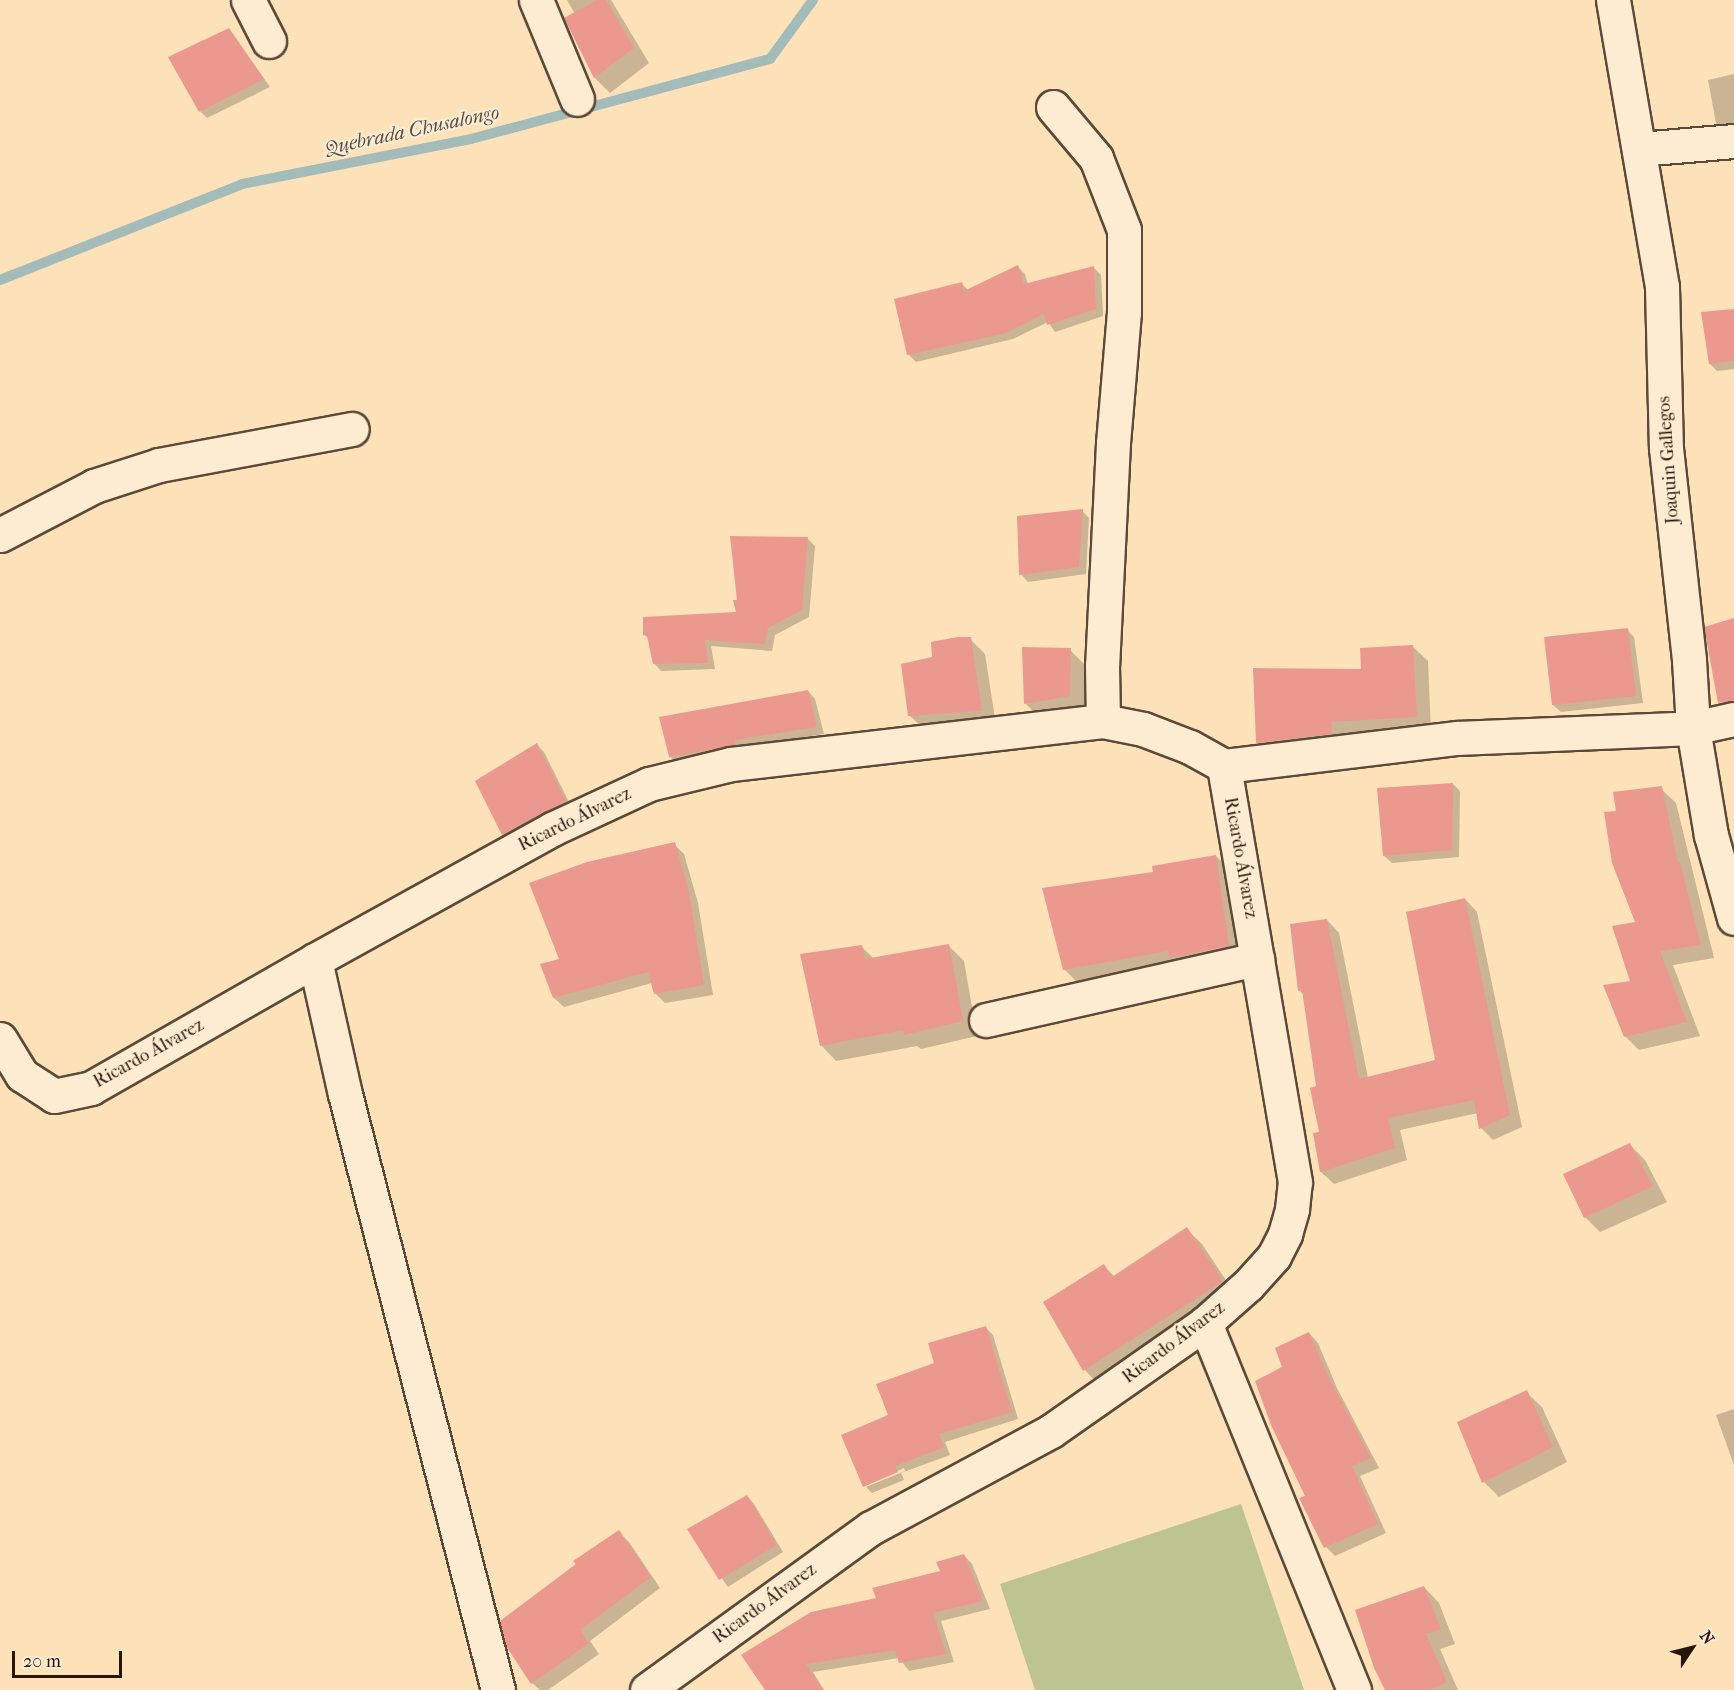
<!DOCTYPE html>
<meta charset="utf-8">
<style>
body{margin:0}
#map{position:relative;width:1734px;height:1690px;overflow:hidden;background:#fde1b9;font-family:"IM FELL French Canon",serif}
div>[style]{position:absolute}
.green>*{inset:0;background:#bdc391}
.shadow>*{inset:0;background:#0003}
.stream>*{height:10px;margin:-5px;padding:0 5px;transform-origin:5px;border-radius:5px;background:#a3bbb9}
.building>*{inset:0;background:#eb998e}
.roads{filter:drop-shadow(2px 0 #5c4937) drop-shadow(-2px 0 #5c4937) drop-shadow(0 2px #5c4937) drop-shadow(0 -2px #5c4937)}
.minor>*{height:33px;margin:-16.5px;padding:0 16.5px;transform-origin:16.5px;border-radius:16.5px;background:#feecd2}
span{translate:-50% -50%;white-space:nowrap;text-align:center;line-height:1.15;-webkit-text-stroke:4.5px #feecd2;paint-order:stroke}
.street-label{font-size:18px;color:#26160c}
.water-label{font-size:20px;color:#525049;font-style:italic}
.north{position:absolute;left:1662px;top:1618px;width:60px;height:60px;-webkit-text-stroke:4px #feecd2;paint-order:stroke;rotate:55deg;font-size:16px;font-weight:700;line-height:24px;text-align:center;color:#26160c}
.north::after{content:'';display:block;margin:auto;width:21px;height:27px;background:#26160c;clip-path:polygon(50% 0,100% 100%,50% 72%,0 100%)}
.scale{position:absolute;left:12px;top:1651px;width:110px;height:27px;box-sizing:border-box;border:3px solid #26160c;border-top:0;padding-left:8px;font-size:18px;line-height:21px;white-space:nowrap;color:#26160c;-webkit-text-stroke:4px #feecd2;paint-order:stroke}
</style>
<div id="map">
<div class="green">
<i style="clip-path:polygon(1241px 1504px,1304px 1690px,1035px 1690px,1000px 1584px)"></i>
</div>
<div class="shadow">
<i style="clip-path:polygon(567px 0,611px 0,649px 63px,610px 93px,595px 78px,566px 19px,575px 14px)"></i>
<i style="clip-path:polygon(229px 29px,270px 87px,207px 118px,200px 111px)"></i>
<i style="clip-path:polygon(1734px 74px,1734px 128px,1723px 130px,1716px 123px,1708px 80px)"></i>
<i style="clip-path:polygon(1018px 267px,1025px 274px,1028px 284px,1094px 268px,1101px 275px,1103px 316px,1055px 332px,1048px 322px,1013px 339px,916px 362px,908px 354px,962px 284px,969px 291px)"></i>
<i style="clip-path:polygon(1734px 310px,1734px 369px,1717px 371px,1710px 364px)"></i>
<i style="clip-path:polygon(1082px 511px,1089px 518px,1086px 574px,1028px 582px,1021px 574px)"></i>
<i style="clip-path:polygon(808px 539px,815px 546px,809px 617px,775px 635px,772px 651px,711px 646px,715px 669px,661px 671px,654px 663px,649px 639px,645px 635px,738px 613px,738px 601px)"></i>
<i style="clip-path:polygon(1627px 630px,1634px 637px,1643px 703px,1561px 712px,1553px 705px)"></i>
<i style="clip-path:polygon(970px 639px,985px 654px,996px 725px,925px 730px,909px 715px,934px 658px)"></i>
<i style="clip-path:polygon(1412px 646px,1428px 661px,1431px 732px,1273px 758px,1258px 743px,1363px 670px)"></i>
<i style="clip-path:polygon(1070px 650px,1085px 665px,1085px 711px,1041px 719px,1026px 704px)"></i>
<i style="clip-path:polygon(808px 691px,815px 699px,824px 734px,742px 747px,678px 764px,670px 757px)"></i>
<i style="clip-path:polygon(537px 745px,544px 752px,572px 808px,510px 842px,503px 835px)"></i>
<i style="clip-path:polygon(1453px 784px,1460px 791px,1459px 857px,1392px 863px,1384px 856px)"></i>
<i style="clip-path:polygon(1661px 789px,1676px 803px,1714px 958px,1673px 965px,1700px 1036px,1639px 1050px,1625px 1036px,1637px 924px,1618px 812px)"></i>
<i style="clip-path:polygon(674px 844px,684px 854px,698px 903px,713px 995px,665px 1003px,655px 993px,652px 983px,564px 1007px,554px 998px,561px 960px)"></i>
<i style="clip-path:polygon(1216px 856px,1231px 871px,1244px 961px,1079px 984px,1064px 969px,1155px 874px)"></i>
<i style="clip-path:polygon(1465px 899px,1477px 912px,1522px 1127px,1493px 1140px,1481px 1128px,1478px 1113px,1400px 1130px,1407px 1160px,1334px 1184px,1321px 1172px,1315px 1135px,1320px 1133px,1317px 1088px,1304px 995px,1299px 990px,1327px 920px,1339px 933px,1368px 1078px,1437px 1061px)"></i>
<i style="clip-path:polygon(949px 946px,964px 961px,977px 1036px,921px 1049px,917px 1046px,836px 1061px,821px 1045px,862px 947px,874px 959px)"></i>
<i style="clip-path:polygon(1630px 1145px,1645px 1160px,1667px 1202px,1600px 1232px,1585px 1217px)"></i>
<i style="clip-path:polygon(1186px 1229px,1202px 1244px,1237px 1297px,1100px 1386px,1085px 1370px,1045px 1303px,1104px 1266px,1115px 1277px)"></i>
<i style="clip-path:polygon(986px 1328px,993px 1335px,1018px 1419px,945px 1442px,950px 1455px,901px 1473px,904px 1480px,872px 1493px,866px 1487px,905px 1471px,904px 1468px,865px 1486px,890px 1416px,936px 1364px)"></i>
<i style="clip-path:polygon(1309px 1333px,1318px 1343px,1337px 1388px,1379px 1468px,1360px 1476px,1386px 1533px,1335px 1556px,1326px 1547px,1307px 1497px,1283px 1368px)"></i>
<i style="clip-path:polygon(1526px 1392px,1542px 1407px,1567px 1462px,1499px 1497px,1484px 1482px)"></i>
<i style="clip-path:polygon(1734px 1409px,1734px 1465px,1716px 1415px)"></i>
<i style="clip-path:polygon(747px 1496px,754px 1504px,783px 1552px,728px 1587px,689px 1530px)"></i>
<i style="clip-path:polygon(618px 1532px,629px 1542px,660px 1588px,590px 1641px,599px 1654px,548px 1690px,540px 1690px,532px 1683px)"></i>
<i style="clip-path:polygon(964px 1555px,972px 1564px,990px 1609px,941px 1621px,954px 1662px,909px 1671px,899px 1658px,813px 1672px,824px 1690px,767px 1690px,878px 1600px,942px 1572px)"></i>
<i style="clip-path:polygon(1424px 1587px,1439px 1603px,1455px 1644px,1440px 1649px,1458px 1690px,1386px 1690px)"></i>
</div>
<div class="stream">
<i style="left:0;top:280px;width:260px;rotate:-21.6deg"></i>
<i style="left:242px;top:184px;width:233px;rotate:-11.1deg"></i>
<i style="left:471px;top:139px;width:310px;rotate:-15deg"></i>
<i style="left:770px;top:59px;width:73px;rotate:-53.9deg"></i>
</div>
<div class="building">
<i style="clip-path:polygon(597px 0,606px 0,634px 48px,594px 78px,564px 18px)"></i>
<i style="clip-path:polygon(229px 28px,264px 79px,199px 112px,168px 57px)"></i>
<i style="clip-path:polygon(1018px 265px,1024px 284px,1094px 266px,1096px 309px,1047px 325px,1044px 314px,1006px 333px,907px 355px,894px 299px,962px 282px,964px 291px)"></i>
<i style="clip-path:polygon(1734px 309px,1734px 361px,1709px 364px,1701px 312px)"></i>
<i style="clip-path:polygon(1083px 509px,1079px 567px,1019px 575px,1017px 516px)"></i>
<i style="clip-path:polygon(730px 536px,808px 537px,802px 610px,768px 628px,765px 644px,705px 640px,708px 663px,653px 664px,647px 636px,643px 635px,643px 617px,736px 612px,733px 600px,737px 600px)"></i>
<i style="clip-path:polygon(1734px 618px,1734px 701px,1718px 703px,1704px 627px)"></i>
<i style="clip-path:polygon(1628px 628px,1636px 696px,1552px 705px,1544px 637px)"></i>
<i style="clip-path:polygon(958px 637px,971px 637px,982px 711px,908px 716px,901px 664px,932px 657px,931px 642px)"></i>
<i style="clip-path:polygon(1413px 645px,1417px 717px,1331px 722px,1332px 734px,1256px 743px,1253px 668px,1361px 669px,1360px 648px)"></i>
<i style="clip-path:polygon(1022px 647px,1071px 648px,1070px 696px,1024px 704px)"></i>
<i style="clip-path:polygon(808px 690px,817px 727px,735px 740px,736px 745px,669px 757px,659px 717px)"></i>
<i style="clip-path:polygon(537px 743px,566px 801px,502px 835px,475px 781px)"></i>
<i style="clip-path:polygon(1453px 783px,1452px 850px,1383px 856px,1377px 788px)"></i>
<i style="clip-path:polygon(1662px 786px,1678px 863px,1680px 862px,1701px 945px,1660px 951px,1687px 1022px,1624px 1037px,1603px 985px,1630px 981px,1612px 926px,1635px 922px,1612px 863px,1604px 812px,1616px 811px,1613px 792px)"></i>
<i style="clip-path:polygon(675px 842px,689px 892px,704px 985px,654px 994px,648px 972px,553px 998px,540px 964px,559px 959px,529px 883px,587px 862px)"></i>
<i style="clip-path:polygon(1216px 855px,1229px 946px,1169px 958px,1168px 951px,1063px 970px,1042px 888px,1153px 872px,1152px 866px)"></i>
<i style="clip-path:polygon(1465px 898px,1510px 1115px,1479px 1129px,1474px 1100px,1388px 1118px,1395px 1148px,1320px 1172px,1313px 1133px,1319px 1132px,1310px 1088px,1316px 1086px,1302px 990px,1298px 991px,1290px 924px,1327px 919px,1359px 1079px,1435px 1060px,1406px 912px)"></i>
<i style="clip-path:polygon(949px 944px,963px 1021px,904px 1035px,903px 1030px,820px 1046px,800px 954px,862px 945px,865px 959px)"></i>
<i style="clip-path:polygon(1630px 1143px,1653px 1186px,1584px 1218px,1563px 1174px)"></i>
<i style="clip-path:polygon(1187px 1227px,1223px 1281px,1083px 1371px,1043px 1302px,1104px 1264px,1112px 1277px)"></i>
<i style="clip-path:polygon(986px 1326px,1012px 1412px,939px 1434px,944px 1447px,895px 1466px,898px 1472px,863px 1487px,841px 1435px,888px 1415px,876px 1384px,934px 1363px,928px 1343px)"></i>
<i style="clip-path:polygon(1309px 1332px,1328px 1376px,1371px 1458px,1352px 1466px,1378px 1524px,1324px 1548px,1299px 1498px,1305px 1496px,1271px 1425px,1255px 1381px,1282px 1367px,1275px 1348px)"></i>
<i style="clip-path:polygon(1527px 1390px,1553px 1447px,1482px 1483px,1457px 1422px)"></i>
<i style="clip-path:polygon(747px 1495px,777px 1545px,719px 1580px,687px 1529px)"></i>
<i style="clip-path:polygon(619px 1530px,651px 1577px,580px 1630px,589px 1643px,531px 1684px,506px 1646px,500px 1621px,576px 1564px,573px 1561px)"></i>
<i style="clip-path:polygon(964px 1554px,983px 1601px,933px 1613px,946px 1654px,899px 1663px,895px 1650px,806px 1664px,823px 1690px,765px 1690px,741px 1655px,811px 1612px,876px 1598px,872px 1588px,940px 1571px,936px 1562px)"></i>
<i style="clip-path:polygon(1424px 1586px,1441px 1629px,1426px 1634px,1447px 1682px,1430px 1690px,1385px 1690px,1374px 1668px,1355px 1610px)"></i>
</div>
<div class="roads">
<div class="minor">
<i style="left:248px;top:0;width:46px;rotate:62.9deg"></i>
<i style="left:536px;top:0;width:107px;rotate:67.5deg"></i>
<i style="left:1613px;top:0;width:291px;rotate:80.3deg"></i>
<i style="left:1662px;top:287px;width:161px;rotate:88.6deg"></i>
<i style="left:1666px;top:448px;width:213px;rotate:83.8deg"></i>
<i style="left:1689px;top:660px;width:68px;rotate:86.6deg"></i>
<i style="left:1693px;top:728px;width:109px;rotate:80.5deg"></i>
<i style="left:1711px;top:835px;width:86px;rotate:74.5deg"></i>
<i style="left:1053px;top:107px;width:67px;rotate:49.9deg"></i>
<i style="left:1096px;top:158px;width:77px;rotate:68.7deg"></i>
<i style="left:1124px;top:230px;width:82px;rotate:90deg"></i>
<i style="left:1124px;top:312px;width:131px;rotate:94.8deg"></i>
<i style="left:1113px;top:443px;width:222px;rotate:92.8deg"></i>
<i style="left:1102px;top:665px;width:56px;rotate:89deg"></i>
<i style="left:1639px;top:149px;width:95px;rotate:-4.8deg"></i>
<i style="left:0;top:535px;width:106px;rotate:-27.5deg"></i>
<i style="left:94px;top:486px;width:68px;rotate:-17.9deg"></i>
<i style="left:159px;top:465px;width:196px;rotate:-10.6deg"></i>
<i style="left:315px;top:960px;width:137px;rotate:77.4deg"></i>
<i style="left:345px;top:1094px;width:615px;rotate:75.6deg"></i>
<i style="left:986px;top:1020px;width:278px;rotate:-12.7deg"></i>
<i style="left:0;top:1039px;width:42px;rotate:58.6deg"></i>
<i style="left:22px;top:1075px;width:38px;rotate:33deg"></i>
<i style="left:54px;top:1096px;width:38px;rotate:-12deg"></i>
<i style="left:91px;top:1088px;width:258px;rotate:-29.7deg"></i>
<i style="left:315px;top:960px;width:271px;rotate:-28.9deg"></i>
<i style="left:552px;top:829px;width:107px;rotate:-24.9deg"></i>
<i style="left:649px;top:784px;width:84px;rotate:-13.7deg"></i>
<i style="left:731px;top:764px;width:374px;rotate:-6.6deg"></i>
<i style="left:1103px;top:721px;width:41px;rotate:11.3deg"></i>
<i style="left:1143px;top:729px;width:50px;rotate:21deg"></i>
<i style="left:1190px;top:747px;width:39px;rotate:29deg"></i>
<i style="left:1224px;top:766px;width:235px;rotate:-6.9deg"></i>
<i style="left:1457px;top:738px;width:236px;rotate:-2.4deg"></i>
<i style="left:1693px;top:728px;width:42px;rotate:-12.4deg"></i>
<i style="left:1205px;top:1323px;width:396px;rotate:67.9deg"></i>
<i style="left:647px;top:1690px;width:276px;rotate:-35.9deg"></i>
<i style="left:871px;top:1528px;width:204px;rotate:-28.3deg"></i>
<i style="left:1051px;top:1431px;width:188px;rotate:-35deg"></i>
<i style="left:1205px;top:1323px;width:57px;rotate:-41.5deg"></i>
<i style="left:1248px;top:1285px;width:39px;rotate:-48deg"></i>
<i style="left:1274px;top:1256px;width:25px;rotate:-63deg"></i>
<i style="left:1285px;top:1234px;width:26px;rotate:-74deg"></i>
<i style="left:1292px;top:1209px;width:27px;rotate:-84deg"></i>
<i style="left:1295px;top:1182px;width:422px;rotate:-99.7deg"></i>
</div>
</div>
<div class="street-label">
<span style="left:1669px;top:460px;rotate:-94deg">Joaquin Gallegos</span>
<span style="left:575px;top:820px;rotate:-26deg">Ricardo Álvarez</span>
<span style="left:1240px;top:858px;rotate:80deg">Ricardo Álvarez</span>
<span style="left:149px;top:1054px;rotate:-29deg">Ricardo Álvarez</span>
<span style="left:1174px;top:1343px;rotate:-37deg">Ricardo Álvarez</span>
<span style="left:765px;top:1604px;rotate:-36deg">Ricardo Álvarez</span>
</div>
<div class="water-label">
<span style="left:412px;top:130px;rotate:-12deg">Quebrada Chusalongo</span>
</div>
<div class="north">N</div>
<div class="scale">20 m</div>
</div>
